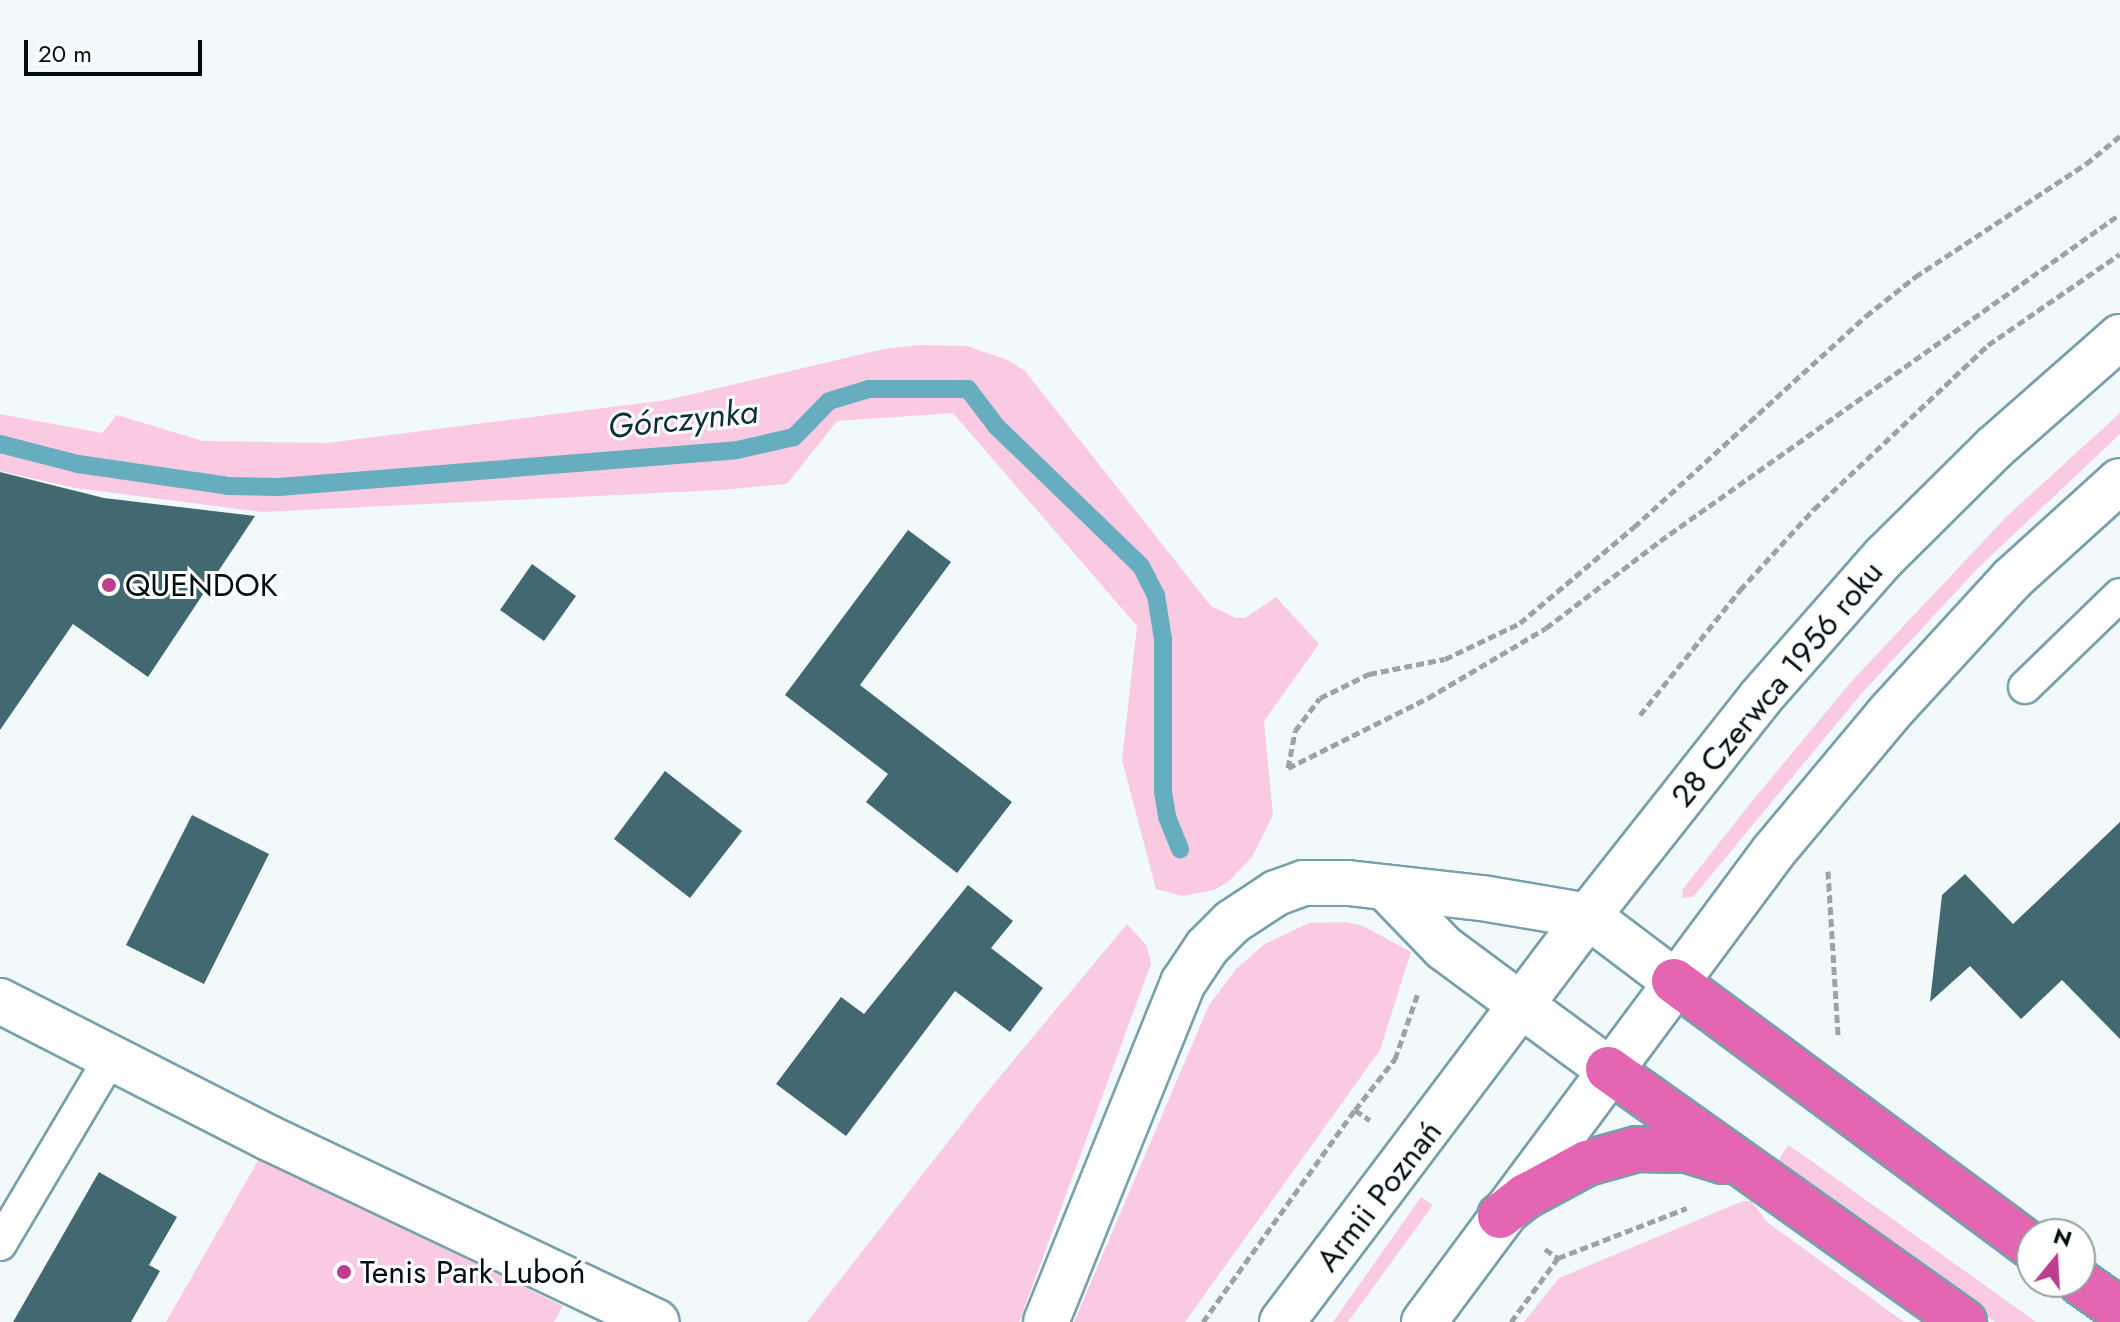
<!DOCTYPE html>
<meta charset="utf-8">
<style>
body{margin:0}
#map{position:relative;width:2120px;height:1322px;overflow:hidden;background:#f1f9fb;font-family:Jost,sans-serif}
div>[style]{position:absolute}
.green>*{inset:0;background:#facae3}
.stream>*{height:18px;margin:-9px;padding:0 9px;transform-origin:9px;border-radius:9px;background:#65adbf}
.building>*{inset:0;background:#426872}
.path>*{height:5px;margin-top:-2.5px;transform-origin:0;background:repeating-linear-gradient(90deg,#9aa3a6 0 8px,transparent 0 12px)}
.roads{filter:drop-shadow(2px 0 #78a0aa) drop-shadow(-2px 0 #78a0aa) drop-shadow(0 2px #78a0aa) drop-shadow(0 -2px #78a0aa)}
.lane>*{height:32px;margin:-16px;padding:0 16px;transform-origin:16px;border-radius:16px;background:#fff}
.street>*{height:44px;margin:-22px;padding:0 22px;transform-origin:22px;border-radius:22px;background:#fff}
.secondary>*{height:44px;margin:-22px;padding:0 22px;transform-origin:22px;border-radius:22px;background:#fff}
.highway>*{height:44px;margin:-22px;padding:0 22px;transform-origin:22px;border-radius:22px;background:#e465b1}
.dots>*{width:22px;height:22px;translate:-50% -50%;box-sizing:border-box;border:4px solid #fff;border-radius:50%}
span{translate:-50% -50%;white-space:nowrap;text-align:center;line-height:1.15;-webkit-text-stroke:6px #fff;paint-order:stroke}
.poi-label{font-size:32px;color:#020f12}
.left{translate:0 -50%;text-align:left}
.street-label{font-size:32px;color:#020f12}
.water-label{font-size:34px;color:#0c3038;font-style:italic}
.north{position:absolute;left:2016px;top:1218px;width:80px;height:80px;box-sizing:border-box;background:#fff;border:2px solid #9a9fa0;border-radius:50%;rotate:18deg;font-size:22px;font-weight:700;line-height:32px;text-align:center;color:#020f12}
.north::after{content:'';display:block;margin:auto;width:28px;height:36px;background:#bc3e8d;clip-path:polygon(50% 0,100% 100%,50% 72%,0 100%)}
.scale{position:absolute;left:24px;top:40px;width:178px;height:36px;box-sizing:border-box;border:4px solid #020f12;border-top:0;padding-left:10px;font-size:24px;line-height:28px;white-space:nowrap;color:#020f12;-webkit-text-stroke:6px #fff;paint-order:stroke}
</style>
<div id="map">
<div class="green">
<i style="clip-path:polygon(921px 345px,967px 346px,1008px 360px,1025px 371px,1211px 606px,1236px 618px,1245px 618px,1276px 597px,1319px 644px,1264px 721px,1273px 815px,1252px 857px,1228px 882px,1214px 890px,1182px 896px,1156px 889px,1122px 760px,1137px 626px,953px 413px,837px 421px,787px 484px,721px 490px,262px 512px,75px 488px,0 471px,0 414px,102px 433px,117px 415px,203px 441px,327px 443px,667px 400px,884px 349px)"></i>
<i style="clip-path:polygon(2120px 413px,2120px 434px,1978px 568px,1862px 693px,1693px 897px,1682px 898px,1683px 889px,1749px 805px,1851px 682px,2007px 516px)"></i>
<i style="clip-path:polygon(1345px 922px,1363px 926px,1411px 952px,1380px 1050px,1185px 1322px,1074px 1322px,1209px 1005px,1237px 968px,1265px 944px,1309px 923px)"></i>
<i style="clip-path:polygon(1127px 924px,1147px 946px,1151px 964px,1019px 1322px,807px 1322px,983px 1097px)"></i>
<i style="clip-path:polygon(1788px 1145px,1806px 1157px,2036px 1322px,1995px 1322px,1776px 1164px)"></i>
<i style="clip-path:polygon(259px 1159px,563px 1306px,554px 1322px,166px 1322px)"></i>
<i style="clip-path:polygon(1421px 1197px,1433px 1205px,1348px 1322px,1333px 1322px)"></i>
<i style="clip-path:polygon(1743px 1201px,1751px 1201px,1767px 1222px,1904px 1322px,1524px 1322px,1559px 1278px)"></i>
</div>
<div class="stream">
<i style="left:0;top:444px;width:81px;rotate:14.4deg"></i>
<i style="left:78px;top:464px;width:152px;rotate:8.3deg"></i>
<i style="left:228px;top:486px;width:51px;rotate:1.1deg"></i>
<i style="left:279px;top:487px;width:459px;rotate:-4.6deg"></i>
<i style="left:737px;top:450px;width:58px;rotate:-12.8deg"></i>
<i style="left:794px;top:437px;width:50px;rotate:-45.8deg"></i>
<i style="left:829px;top:401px;width:42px;rotate:-16.7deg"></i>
<i style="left:869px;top:389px;width:99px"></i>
<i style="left:968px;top:389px;width:48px;rotate:52.7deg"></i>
<i style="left:997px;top:427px;width:200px;rotate:44deg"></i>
<i style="left:1141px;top:566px;width:33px;rotate:63deg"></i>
<i style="left:1156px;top:595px;width:45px;rotate:81deg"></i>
<i style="left:1163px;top:639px;width:152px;rotate:90deg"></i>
<i style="left:1163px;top:791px;width:26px;rotate:81deg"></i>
<i style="left:1167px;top:817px;width:35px;rotate:68deg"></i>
</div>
<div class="building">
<i style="clip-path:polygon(0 472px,104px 498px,255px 516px,148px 677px,73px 624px,0 730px)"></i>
<i style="clip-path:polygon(908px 530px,951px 562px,860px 685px,1012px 802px,957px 873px,866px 802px,888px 774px,785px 695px)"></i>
<i style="clip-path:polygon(532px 564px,576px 596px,544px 641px,500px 610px)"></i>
<i style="clip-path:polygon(665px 771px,742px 831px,690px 898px,614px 839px)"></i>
<i style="clip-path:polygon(192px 815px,269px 854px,204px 984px,126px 945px)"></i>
<i style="clip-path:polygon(2120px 822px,2120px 1039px,2062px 980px,2021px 1019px,1970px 966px,1930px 1002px,1942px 895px,1965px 874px,2013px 924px)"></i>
<i style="clip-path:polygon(968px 885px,1013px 921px,991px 948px,1043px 988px,1010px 1032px,955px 991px,846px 1136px,776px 1084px,841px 997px,864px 1014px)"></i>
<i style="clip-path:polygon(99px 1172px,177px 1217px,149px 1265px,160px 1271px,131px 1322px,13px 1322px)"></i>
</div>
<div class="path">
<i style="left:1640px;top:715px;width:160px;rotate:-51.3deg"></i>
<i style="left:1740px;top:590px;width:110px;rotate:-47.6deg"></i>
<i style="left:1814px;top:509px;width:239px;rotate:-43.3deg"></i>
<i style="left:1988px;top:345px;width:160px;rotate:-34.6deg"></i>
<i style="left:1288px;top:768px;width:38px;rotate:-79deg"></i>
<i style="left:1295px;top:731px;width:41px;rotate:-52.9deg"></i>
<i style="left:1320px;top:698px;width:55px;rotate:-26.1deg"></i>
<i style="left:1369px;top:674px;width:77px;rotate:-11.2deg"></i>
<i style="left:1445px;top:659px;width:83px;rotate:-25.6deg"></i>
<i style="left:1520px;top:623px;width:149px;rotate:-40.1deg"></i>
<i style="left:1634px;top:527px;width:314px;rotate:-42.3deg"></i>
<i style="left:1866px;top:316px;width:63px;rotate:-38.5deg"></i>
<i style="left:1915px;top:277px;width:205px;rotate:-33.5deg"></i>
<i style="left:2086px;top:164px;width:44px;rotate:-39.5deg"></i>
<i style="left:1288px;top:768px;width:157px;rotate:-26.6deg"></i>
<i style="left:1428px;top:698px;width:137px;rotate:-30.7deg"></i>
<i style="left:1546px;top:628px;width:143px;rotate:-37.3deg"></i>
<i style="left:1660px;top:541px;width:564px;rotate:-35.41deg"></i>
<i style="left:1828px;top:871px;width:165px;rotate:86.5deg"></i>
<i style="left:1355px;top:1110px;width:65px;rotate:-51.9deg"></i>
<i style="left:1395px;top:1059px;width:70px;rotate:-70.8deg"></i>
<i style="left:1545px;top:1249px;width:16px;rotate:35deg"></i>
<i style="left:1203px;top:1322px;width:261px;rotate:-54.4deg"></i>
<i style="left:1355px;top:1110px;width:18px;rotate:34deg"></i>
<i style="left:1511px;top:1322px;width:79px;rotate:-53.7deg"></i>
<i style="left:1558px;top:1258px;width:138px;rotate:-21.2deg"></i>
</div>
<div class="roads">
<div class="lane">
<i style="left:2025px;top:687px;width:132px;rotate:-44.1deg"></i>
<i style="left:0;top:1244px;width:215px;rotate:-59.3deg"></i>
</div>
<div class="street">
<i style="left:1386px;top:888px;width:83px;rotate:46deg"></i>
<i style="left:1444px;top:948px;width:96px;rotate:36.5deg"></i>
<i style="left:0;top:1001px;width:302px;rotate:27deg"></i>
<i style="left:269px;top:1138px;width:429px;rotate:25.4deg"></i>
<i style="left:1046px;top:1322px;width:366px;rotate:-68deg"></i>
<i style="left:1183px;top:983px;width:43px;rotate:-56.3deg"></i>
<i style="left:1207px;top:947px;width:35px;rotate:-45deg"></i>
<i style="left:1232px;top:922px;width:53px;rotate:-33.4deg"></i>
<i style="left:1276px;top:893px;width:29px;rotate:-20deg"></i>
<i style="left:1303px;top:883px;width:45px"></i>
<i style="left:1348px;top:883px;width:135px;rotate:6.4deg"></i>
<i style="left:1482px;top:898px;width:108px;rotate:9.6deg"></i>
</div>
<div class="secondary">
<i style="left:1588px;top:916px;width:108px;rotate:37.1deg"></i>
<i style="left:1521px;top:1005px;width:108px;rotate:36.3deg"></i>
<i style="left:1282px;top:1322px;width:508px;rotate:-52.99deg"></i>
<i style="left:1588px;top:916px;width:278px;rotate:-51.7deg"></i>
<i style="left:1760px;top:698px;width:188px;rotate:-48.7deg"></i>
<i style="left:1884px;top:557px;width:155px;rotate:-44.7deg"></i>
<i style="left:1994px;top:448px;width:168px;rotate:-41.4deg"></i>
<i style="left:1424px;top:1322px;width:585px;rotate:-53.4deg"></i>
<i style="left:1773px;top:852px;width:182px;rotate:-50.1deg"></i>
<i style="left:1890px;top:712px;width:182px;rotate:-47.5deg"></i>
<i style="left:2013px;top:578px;width:144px;rotate:-42.2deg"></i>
</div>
<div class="highway">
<i style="left:1674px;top:981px;width:446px;rotate:36.6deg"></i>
<i style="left:1608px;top:1069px;width:437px;rotate:35.4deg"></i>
<i style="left:1500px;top:1216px;width:33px;rotate:-38deg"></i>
<i style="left:1526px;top:1196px;width:69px;rotate:-28.4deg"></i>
<i style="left:1587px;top:1163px;width:52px;rotate:-15.6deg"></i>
<i style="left:1637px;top:1149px;width:50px;rotate:1.1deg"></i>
<i style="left:1687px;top:1150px;width:38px;rotate:17deg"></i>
<i style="left:2080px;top:1282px;width:49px;rotate:35deg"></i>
</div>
</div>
<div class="dots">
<i style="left:109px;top:585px;background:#bc3e8d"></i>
<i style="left:344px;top:1272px;background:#bc3e8d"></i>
</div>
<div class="poi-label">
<span class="left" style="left:125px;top:585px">QUENDOK</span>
<span class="left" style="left:360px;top:1272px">Tenis Park Luboń</span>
</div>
<div class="street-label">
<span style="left:1777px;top:684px;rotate:-50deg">28 Czerwca 1956 roku</span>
<span style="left:1379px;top:1196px;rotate:-52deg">Armii Poznań</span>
</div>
<div class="water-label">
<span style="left:683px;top:419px;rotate:-6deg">Górczynka</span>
</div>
<div class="north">N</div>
<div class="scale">20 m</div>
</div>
